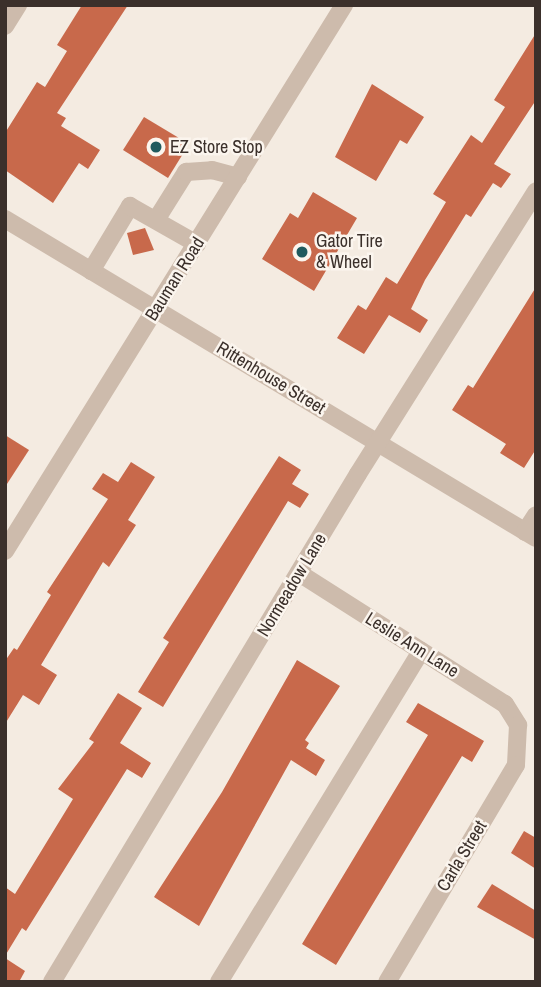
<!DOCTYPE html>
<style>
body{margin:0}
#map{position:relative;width:541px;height:987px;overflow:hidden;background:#f4ebe1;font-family:"Archivo Narrow",sans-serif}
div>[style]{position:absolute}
.building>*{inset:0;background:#c8694b}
.minor>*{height:18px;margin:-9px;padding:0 9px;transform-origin:9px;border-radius:9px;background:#cdbbac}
.dots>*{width:19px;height:19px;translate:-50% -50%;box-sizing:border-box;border:4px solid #fbf5ee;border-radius:50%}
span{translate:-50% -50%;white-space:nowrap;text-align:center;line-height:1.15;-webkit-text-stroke:5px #fbf5ee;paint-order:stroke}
.poi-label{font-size:18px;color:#3b302b}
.left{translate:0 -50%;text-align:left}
.street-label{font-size:18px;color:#3b302b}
.frame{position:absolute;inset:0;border:7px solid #3b302b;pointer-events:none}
</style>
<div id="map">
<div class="building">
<i style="clip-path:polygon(82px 5px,128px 5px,57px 113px,66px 118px,61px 126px,100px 150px,88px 169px,79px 163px,53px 203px,5px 170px,5px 133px,37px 82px,45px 87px,67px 51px,57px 45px)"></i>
<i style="clip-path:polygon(536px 33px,536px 100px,494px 164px,511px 174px,501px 188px,493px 183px,471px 217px,466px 214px,425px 280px,411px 309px,428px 320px,420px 333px,389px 315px,364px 354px,337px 338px,358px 305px,366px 310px,386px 277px,397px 284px,446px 202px,433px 194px,471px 135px,482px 143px,505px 107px,494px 100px)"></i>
<i style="clip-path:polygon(372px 84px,424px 117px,407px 144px,400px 140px,376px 181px,335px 157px)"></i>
<i style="clip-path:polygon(144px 117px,189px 144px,168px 178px,123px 150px)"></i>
<i style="clip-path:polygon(313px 192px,357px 218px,314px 291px,262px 259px,290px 213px,298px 218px)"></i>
<i style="clip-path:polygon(145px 228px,154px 250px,133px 255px,127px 233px)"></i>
<i style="clip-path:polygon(536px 287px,536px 449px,524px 468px,500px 453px,506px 444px,452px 410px,468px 385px,473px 388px)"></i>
<i style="clip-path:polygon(5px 435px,29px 450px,5px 487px)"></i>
<i style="clip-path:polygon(279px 456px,301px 470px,292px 484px,309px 494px,300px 508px,288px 501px,163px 707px,138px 692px,169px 642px,163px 638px)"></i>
<i style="clip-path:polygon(131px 462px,155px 477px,128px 520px,136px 525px,109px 567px,103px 562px,41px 665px,57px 675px,39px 705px,23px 695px,5px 724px,5px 661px,14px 648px,17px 650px,51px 595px,47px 592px,108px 499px,92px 489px,103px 473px,118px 482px)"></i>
<i style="clip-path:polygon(297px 660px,340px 686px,305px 740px,309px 743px,306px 748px,325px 760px,316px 776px,291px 760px,199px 926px,154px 897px,222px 792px)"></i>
<i style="clip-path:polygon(118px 693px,142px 708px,120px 743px,151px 763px,142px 778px,127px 769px,26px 931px,22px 928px,5px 956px,5px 887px,15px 894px,73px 799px,58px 789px,94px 742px,89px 739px)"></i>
<i style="clip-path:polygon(418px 703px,484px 741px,472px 762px,462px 756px,336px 965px,302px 944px,428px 735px,406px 722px)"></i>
<i style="clip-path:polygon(524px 831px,536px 838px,536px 869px,511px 853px)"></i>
<i style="clip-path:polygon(492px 884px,536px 911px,536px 940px,477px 907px)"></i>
<i style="clip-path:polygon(5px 958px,25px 971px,19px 982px,5px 982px)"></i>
</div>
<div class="minor">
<i style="left:5px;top:26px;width:25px;rotate:-58deg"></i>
<i style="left:5px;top:219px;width:619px;rotate:31deg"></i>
<i style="left:156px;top:220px;width:57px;rotate:-58deg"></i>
<i style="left:186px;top:172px;width:26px;rotate:-4deg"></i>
<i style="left:212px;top:170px;width:27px;rotate:15deg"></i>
<i style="left:91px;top:271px;width:76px;rotate:-59deg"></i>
<i style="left:130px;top:206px;width:77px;rotate:29.6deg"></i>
<i style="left:525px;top:532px;width:20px;rotate:-57deg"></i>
<i style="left:5px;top:551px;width:643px;rotate:-58.16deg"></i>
<i style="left:299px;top:573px;width:244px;rotate:32.5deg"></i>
<i style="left:505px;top:704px;width:25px;rotate:58deg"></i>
<i style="left:518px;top:725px;width:40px;rotate:92.9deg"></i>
<i style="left:516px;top:765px;width:252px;rotate:120.7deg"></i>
<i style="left:52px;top:982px;width:593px;rotate:-58.94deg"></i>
<i style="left:358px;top:474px;width:334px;rotate:-57.8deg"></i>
<i style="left:219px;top:982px;width:388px;rotate:-58.6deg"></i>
</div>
<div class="dots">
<i style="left:156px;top:147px;background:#1f5a5e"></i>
<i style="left:302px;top:252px;background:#1f5a5e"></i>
</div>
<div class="poi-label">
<span class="left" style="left:170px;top:147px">EZ Store Stop</span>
<span class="left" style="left:316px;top:252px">Gator Tire<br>&amp; Wheel</span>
</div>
<div class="street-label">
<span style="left:175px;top:279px;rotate:-58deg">Bauman Road</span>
<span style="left:271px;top:378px;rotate:31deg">Rittenhouse Street</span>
<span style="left:292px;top:585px;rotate:-59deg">Normeadow Lane</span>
<span style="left:412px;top:645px;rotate:32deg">Leslie Ann Lane</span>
<span style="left:462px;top:856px;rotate:-59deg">Carla Street</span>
</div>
<div class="frame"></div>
</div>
